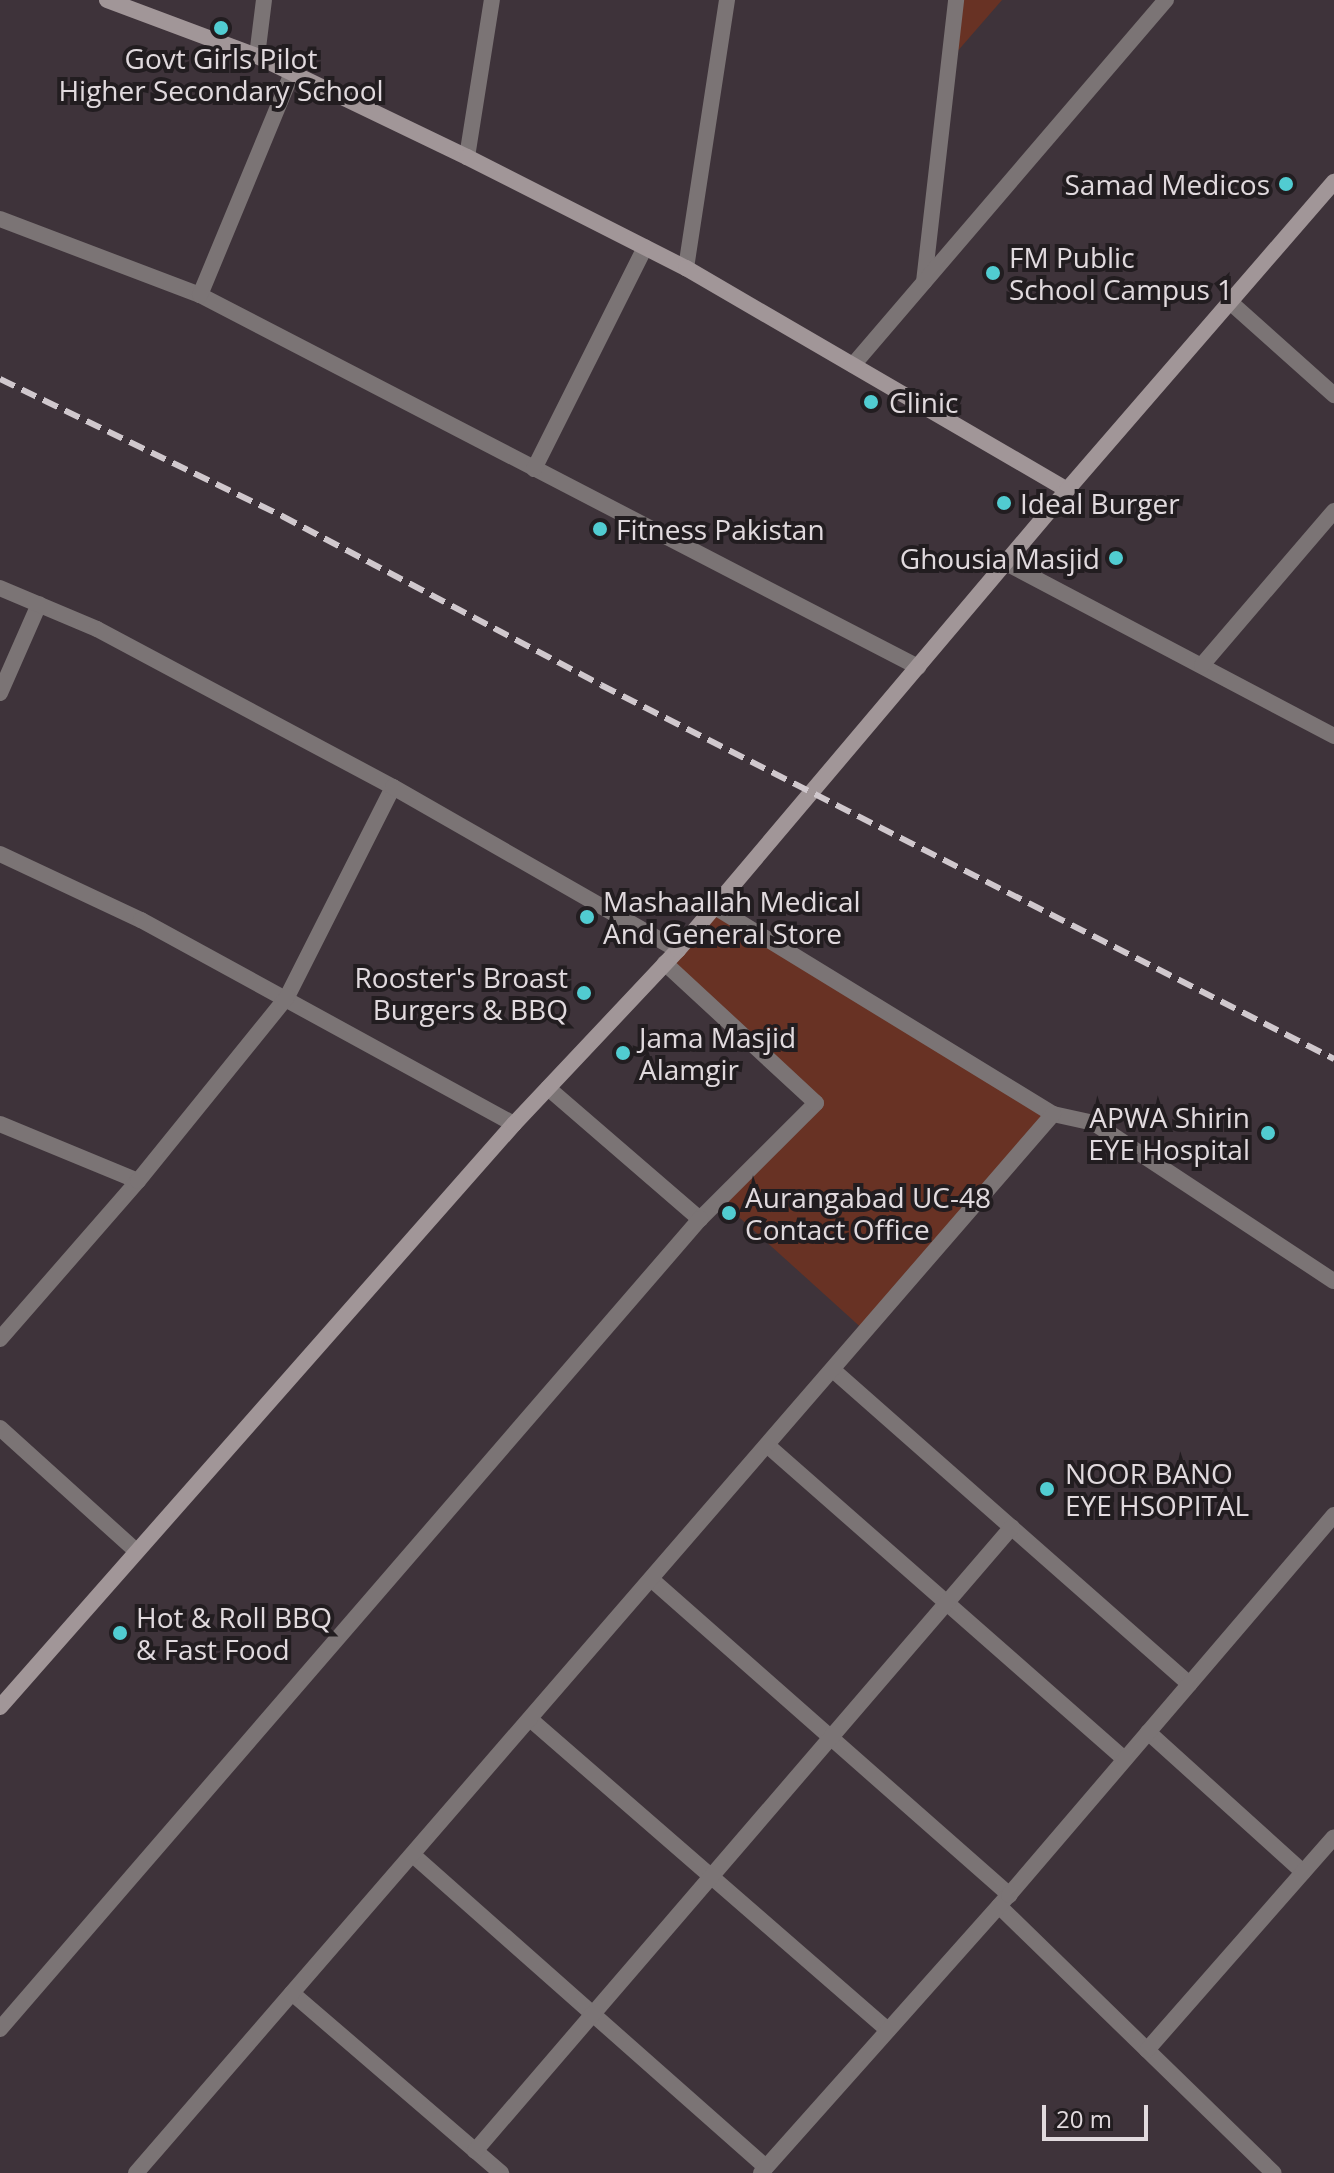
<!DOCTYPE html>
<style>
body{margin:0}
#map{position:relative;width:1334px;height:2173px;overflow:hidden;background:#3e333a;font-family:"Open Sans",sans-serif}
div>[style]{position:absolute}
.green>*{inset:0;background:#683224}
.lane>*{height:16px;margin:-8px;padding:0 8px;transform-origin:8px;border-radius:8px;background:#7b7475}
.street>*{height:16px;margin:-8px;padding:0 8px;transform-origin:8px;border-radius:8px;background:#7b7475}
.secondary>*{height:16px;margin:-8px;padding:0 8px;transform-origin:8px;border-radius:8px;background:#a19698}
.rail>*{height:6px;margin-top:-3px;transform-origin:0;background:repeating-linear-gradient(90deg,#d0c8cd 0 16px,transparent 0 24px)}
.dots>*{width:22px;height:22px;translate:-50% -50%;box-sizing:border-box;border:4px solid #221d20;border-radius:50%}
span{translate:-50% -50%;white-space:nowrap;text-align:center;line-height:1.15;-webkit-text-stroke:8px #221d20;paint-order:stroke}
.poi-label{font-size:28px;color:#e1dade}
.right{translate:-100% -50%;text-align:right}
.left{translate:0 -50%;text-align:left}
.scale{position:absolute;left:1042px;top:2105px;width:106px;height:36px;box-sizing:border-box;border:4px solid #e1dade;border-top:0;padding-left:10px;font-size:24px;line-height:28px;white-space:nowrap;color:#e1dade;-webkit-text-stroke:6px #221d20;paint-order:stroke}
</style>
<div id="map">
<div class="green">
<i style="clip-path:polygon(956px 0,1002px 0,949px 61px)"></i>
<i style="clip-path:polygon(715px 907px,1053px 1114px,866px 1332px,719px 1199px,816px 1103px,665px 963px)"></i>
</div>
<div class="lane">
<i style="left:0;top:219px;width:214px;rotate:20.8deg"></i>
<i style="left:200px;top:295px;width:809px;rotate:27.39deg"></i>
<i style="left:200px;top:295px;width:240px;rotate:-67.5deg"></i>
<i style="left:534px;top:469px;width:248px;rotate:-63.4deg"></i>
<i style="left:0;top:693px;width:97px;rotate:-66.3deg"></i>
<i style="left:287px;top:997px;width:235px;rotate:-63.2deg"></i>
<i style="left:767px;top:1445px;width:476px;rotate:41.3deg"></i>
<i style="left:651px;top:1579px;width:478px;rotate:41.4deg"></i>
<i style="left:530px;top:1719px;width:474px;rotate:41deg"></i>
<i style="left:1148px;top:1732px;width:209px;rotate:42.1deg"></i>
<i style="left:413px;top:1855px;width:471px;rotate:41.5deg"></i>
</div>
<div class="street">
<i style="left:257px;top:56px;width:56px;rotate:-82.9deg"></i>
<i style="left:467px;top:157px;width:159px;rotate:-81deg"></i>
<i style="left:686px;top:268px;width:271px;rotate:-81.3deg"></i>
<i style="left:924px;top:282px;width:284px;rotate:-83.5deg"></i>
<i style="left:1230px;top:302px;width:140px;rotate:41.8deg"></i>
<i style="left:853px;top:365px;width:481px;rotate:-49.4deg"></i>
<i style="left:1006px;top:563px;width:371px;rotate:27.8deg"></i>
<i style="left:0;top:588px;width:105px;rotate:22.9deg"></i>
<i style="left:97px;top:629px;width:336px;rotate:28.1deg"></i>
<i style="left:393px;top:787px;width:328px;rotate:29.8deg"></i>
<i style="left:1202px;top:665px;width:203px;rotate:-49.4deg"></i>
<i style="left:0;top:854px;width:156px;rotate:25.1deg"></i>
<i style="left:141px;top:920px;width:425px;rotate:28.7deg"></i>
<i style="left:715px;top:907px;width:396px;rotate:31.5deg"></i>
<i style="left:1053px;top:1114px;width:42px;rotate:12.4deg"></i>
<i style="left:1094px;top:1123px;width:287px;rotate:33.4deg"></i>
<i style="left:548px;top:1088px;width:201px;rotate:40.8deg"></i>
<i style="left:700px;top:1219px;width:164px;rotate:-45deg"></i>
<i style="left:816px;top:1103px;width:206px;rotate:-137.2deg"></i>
<i style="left:0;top:1124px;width:149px;rotate:22.4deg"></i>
<i style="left:0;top:1339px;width:210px;rotate:-48.9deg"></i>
<i style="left:138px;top:1181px;width:237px;rotate:-51deg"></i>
<i style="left:833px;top:1370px;width:475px;rotate:41.4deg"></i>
<i style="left:0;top:1428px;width:183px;rotate:42.1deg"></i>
<i style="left:999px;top:1906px;width:383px;rotate:44.2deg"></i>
<i style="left:292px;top:1993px;width:276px;rotate:40.7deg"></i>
<i style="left:0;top:2029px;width:1071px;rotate:-49.17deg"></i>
<i style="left:1147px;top:2050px;width:283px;rotate:-48.7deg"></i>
<i style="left:475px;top:2151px;width:823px;rotate:-49.29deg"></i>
<i style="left:136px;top:2173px;width:1401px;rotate:-49.11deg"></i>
<i style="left:761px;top:2173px;width:373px;rotate:-48.3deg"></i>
<i style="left:1009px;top:1895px;width:500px;rotate:-49.46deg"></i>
</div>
<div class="secondary">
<i style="left:107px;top:0;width:160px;rotate:20.5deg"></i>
<i style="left:257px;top:56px;width:233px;rotate:25.7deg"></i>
<i style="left:467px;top:157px;width:246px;rotate:26.9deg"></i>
<i style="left:686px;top:268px;width:441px;rotate:30.2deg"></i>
<i style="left:0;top:1707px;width:777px;rotate:-48.6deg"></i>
<i style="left:514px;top:1124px;width:239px;rotate:-46.7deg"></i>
<i style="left:678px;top:950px;width:602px;rotate:-49.78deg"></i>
<i style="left:1067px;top:490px;width:408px;rotate:-49.1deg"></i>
</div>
<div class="rail">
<i style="left:0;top:379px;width:314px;rotate:25.9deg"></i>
<i style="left:282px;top:516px;width:361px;rotate:27.9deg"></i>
<i style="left:601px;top:685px;width:823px;rotate:27.03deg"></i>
</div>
<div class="dots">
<i style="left:221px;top:28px;background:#51ccd1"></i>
<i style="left:1286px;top:184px;background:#51ccd1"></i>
<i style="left:993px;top:273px;background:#51ccd1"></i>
<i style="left:871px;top:402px;background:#51ccd1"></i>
<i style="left:1004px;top:503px;background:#51ccd1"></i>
<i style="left:600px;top:529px;background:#51ccd1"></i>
<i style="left:1116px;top:558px;background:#51ccd1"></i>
<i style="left:587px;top:917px;background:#51ccd1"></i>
<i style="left:584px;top:993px;background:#51ccd1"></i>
<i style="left:623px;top:1053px;background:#51ccd1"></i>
<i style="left:1268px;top:1133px;background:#51ccd1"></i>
<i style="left:729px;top:1213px;background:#51ccd1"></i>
<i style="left:1047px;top:1489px;background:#51ccd1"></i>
<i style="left:120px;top:1633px;background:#51ccd1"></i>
</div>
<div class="poi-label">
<span style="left:221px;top:74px">Govt Girls Pilot<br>Higher Secondary School</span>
<span class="right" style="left:1270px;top:184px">Samad Medicos</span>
<span class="left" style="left:1009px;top:273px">FM Public<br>School Campus 1</span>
<span class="left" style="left:889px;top:402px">Clinic</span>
<span class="left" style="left:1020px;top:503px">Ideal Burger</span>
<span class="left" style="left:616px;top:529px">Fitness Pakistan</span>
<span class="right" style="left:1100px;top:558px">Ghousia Masjid</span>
<span class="left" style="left:603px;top:917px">Mashaallah Medical<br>And General Store</span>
<span class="right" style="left:568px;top:993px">Rooster's Broast<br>Burgers &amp; BBQ</span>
<span class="left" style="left:639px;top:1053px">Jama Masjid<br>Alamgir</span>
<span class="right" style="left:1250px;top:1133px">APWA Shirin<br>EYE Hospital</span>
<span class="left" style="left:745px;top:1213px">Aurangabad UC-48<br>Contact Office</span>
<span class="left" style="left:1065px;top:1489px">NOOR BANO<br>EYE HSOPITAL</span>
<span class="left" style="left:136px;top:1633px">Hot &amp; Roll BBQ<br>&amp; Fast Food</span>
</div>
<div class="scale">20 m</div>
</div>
